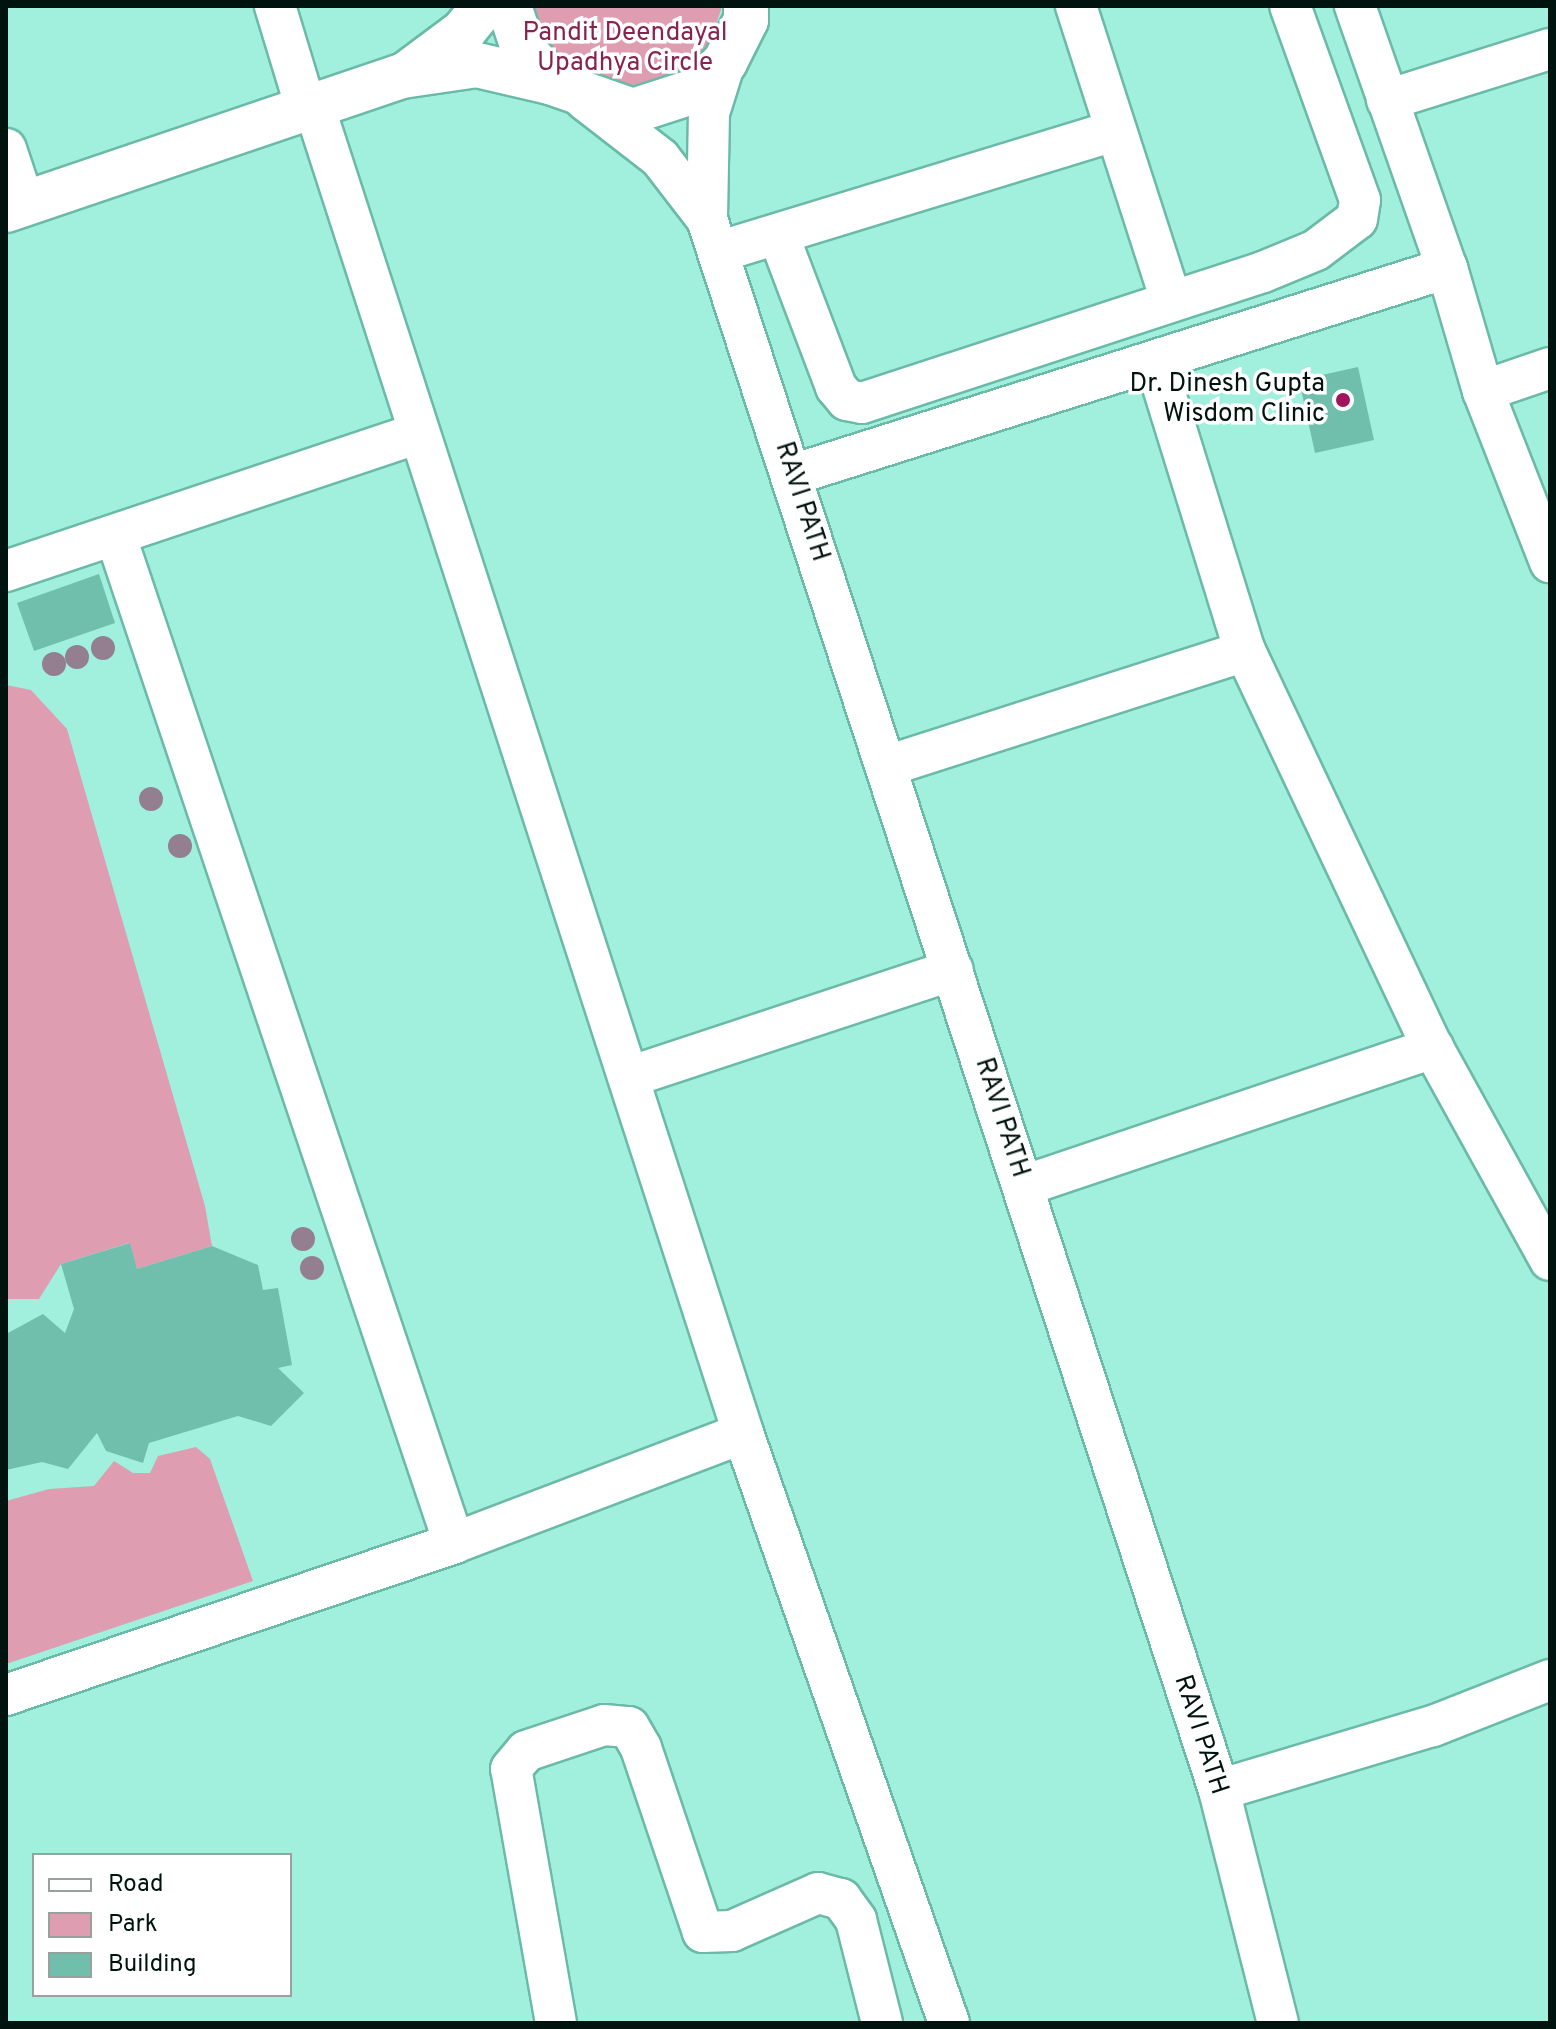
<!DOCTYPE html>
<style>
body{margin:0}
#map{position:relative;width:1556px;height:2029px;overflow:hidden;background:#a0f0dd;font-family:Overpass,sans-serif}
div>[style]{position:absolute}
.green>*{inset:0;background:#df9db2}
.building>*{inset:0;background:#70bfad}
.roads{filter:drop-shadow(2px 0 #6bbaa8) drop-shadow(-2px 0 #6bbaa8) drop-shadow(0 2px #6bbaa8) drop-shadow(0 -2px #6bbaa8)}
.minor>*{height:40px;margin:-20px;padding:0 20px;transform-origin:20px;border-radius:20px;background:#fff}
.tertiary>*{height:44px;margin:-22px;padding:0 22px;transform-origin:22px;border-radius:22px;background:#fff}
.trees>*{width:24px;height:24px;margin:-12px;border-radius:50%;background:#937f8f}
.dots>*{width:22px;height:22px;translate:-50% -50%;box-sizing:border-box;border:4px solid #fff;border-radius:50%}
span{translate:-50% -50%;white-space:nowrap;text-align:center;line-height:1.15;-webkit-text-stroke:7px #fff;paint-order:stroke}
.park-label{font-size:26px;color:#882250}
.poi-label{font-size:26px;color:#00130e}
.right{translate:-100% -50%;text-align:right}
.street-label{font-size:26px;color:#00130e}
.frame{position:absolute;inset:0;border:8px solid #00130e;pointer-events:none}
.legend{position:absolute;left:32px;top:1853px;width:260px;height:144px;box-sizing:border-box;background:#fff;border:2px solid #99a19f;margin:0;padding:10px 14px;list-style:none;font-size:24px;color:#00130e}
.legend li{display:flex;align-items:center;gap:16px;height:40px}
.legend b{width:40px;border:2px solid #99a19f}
</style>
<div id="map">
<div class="green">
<i style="clip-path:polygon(529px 6px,721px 6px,721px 10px,710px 41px,689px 66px,662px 84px,630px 91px,598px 88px,547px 52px)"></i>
<i style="clip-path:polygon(6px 685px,31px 690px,67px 729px,205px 1206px,212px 1246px,137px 1269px,129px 1243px,61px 1264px,39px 1299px,6px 1299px)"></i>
<i style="clip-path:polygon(196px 1447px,210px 1459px,253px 1581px,6px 1664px,6px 1501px,49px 1489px,94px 1486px,114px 1461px,133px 1473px,150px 1473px,158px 1456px)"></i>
</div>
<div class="building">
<i style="clip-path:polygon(1358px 367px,1374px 440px,1315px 453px,1299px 380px)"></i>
<i style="clip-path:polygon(99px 574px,115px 623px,34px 651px,17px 603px)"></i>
<i style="clip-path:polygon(130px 1243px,137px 1269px,212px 1246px,258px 1265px,263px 1290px,278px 1288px,292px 1365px,278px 1368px,304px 1393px,271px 1426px,238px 1416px,149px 1443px,143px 1463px,106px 1451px,97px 1433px,68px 1469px,42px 1462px,6px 1470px,6px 1334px,43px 1314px,65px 1333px,74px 1309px,61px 1264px)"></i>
</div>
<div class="roads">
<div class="minor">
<i style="left:275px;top:6px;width:107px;rotate:73.1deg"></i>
<i style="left:1076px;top:6px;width:310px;rotate:72.1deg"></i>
<i style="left:1355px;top:6px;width:278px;rotate:70.7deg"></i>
<i style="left:1447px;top:268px;width:128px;rotate:73.7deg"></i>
<i style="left:1483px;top:391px;width:184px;rotate:68.6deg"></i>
<i style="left:725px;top:62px;width:53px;rotate:107.4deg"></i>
<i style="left:709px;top:113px;width:106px;rotate:91.1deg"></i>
<i style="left:707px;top:219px;width:1652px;rotate:71.95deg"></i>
<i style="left:1219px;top:1790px;width:240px;rotate:75.8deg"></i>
<i style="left:585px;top:100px;width:95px;rotate:37.7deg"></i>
<i style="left:660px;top:158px;width:77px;rotate:52.4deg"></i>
<i style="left:1387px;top:100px;width:171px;rotate:-17.4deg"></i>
<i style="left:314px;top:106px;width:1395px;rotate:72.08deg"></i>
<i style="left:743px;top:1433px;width:625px;rotate:70.75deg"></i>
<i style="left:6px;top:149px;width:57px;rotate:71.6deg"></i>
<i style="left:778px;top:234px;width:164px;rotate:69.2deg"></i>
<i style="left:836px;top:387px;width:17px;rotate:50deg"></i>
<i style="left:847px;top:400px;width:15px;rotate:11deg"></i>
<i style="left:862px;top:403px;width:422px;rotate:-18.1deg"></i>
<i style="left:1263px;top:272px;width:57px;rotate:-22.5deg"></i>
<i style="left:1316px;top:250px;width:51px;rotate:-37.1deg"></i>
<i style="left:1357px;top:219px;width:19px;rotate:-81deg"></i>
<i style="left:1360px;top:200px;width:206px;rotate:-109.8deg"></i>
<i style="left:718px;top:252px;width:416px;rotate:-17deg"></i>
<i style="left:1155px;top:361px;width:304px;rotate:72.8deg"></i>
<i style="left:1245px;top:651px;width:439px;rotate:64.7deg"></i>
<i style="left:1433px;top:1048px;width:242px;rotate:61.1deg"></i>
<i style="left:1483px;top:391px;width:71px;rotate:-18.9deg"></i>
<i style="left:792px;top:475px;width:687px;rotate:-17.54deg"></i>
<i style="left:116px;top:537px;width:1061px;rotate:71.43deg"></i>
<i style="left:6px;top:571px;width:434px;rotate:-18.5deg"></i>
<i style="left:887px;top:766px;width:376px;rotate:-17.8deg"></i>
<i style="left:629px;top:1077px;width:341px;rotate:-18.3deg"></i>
<i style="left:1023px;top:1186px;width:433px;rotate:-18.6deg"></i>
<i style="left:6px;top:1695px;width:473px;rotate:-18.7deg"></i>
<i style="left:454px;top:1543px;width:309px;rotate:-20.8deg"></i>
<i style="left:1219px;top:1790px;width:223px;rotate:-16.7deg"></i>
<i style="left:1433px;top:1726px;width:126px;rotate:-21.5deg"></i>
<i style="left:556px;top:2023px;width:258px;rotate:-100deg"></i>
<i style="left:511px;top:1769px;width:23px;rotate:-50deg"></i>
<i style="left:526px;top:1751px;width:82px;rotate:-18.4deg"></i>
<i style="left:604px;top:1725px;width:25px;rotate:5deg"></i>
<i style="left:629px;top:1727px;width:24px;rotate:60deg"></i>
<i style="left:641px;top:1748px;width:194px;rotate:71.4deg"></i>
<i style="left:703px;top:1932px;width:29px;rotate:-2deg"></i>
<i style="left:732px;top:1931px;width:94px;rotate:-23.8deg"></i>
<i style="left:818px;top:1893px;width:24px;rotate:15deg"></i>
<i style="left:841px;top:1899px;width:26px;rotate:54deg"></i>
<i style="left:856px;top:1920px;width:106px;rotate:75.8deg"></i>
</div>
<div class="tertiary">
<i style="left:509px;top:6px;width:44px;rotate:71.6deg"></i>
<i style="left:523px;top:48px;width:43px;rotate:51.5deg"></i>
<i style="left:550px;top:82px;width:88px;rotate:19.3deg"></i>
<i style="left:633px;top:111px;width:65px;rotate:-17.9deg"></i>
<i style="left:695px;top:91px;width:42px;rotate:-44deg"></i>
<i style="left:725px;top:62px;width:47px;rotate:-63.4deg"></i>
<i style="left:746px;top:20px;width:14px;rotate:-90deg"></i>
<i style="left:408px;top:73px;width:69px;rotate:-36.7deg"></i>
<i style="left:463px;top:32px;width:33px;rotate:-51deg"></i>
<i style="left:6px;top:210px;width:418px;rotate:-18.7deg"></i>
<i style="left:402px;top:76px;width:76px;rotate:-8.3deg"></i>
<i style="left:477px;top:65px;width:75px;rotate:13.1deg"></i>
</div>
</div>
<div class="trees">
<i style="left:103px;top:648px"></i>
<i style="left:77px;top:657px"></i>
<i style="left:54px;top:664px"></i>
<i style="left:151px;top:799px"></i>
<i style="left:180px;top:846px"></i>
<i style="left:303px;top:1239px"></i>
<i style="left:312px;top:1268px"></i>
</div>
<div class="dots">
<i style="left:1343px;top:400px;background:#a2145b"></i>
</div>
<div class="park-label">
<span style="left:625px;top:49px">Pandit Deendayal<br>Upadhya Circle</span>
</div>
<div class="poi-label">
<span class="right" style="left:1325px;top:400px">Dr. Dinesh Gupta<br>Wisdom Clinic</span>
</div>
<div class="street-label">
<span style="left:801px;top:502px;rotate:72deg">RAVI PATH</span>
<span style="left:1001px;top:1118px;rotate:72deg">RAVI PATH</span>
<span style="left:1200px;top:1735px;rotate:72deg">RAVI PATH</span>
</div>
<div class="frame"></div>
<ul class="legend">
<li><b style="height:10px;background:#fff"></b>Road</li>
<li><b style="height:22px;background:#df9db2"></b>Park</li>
<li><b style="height:22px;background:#70bfad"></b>Building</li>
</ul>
</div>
